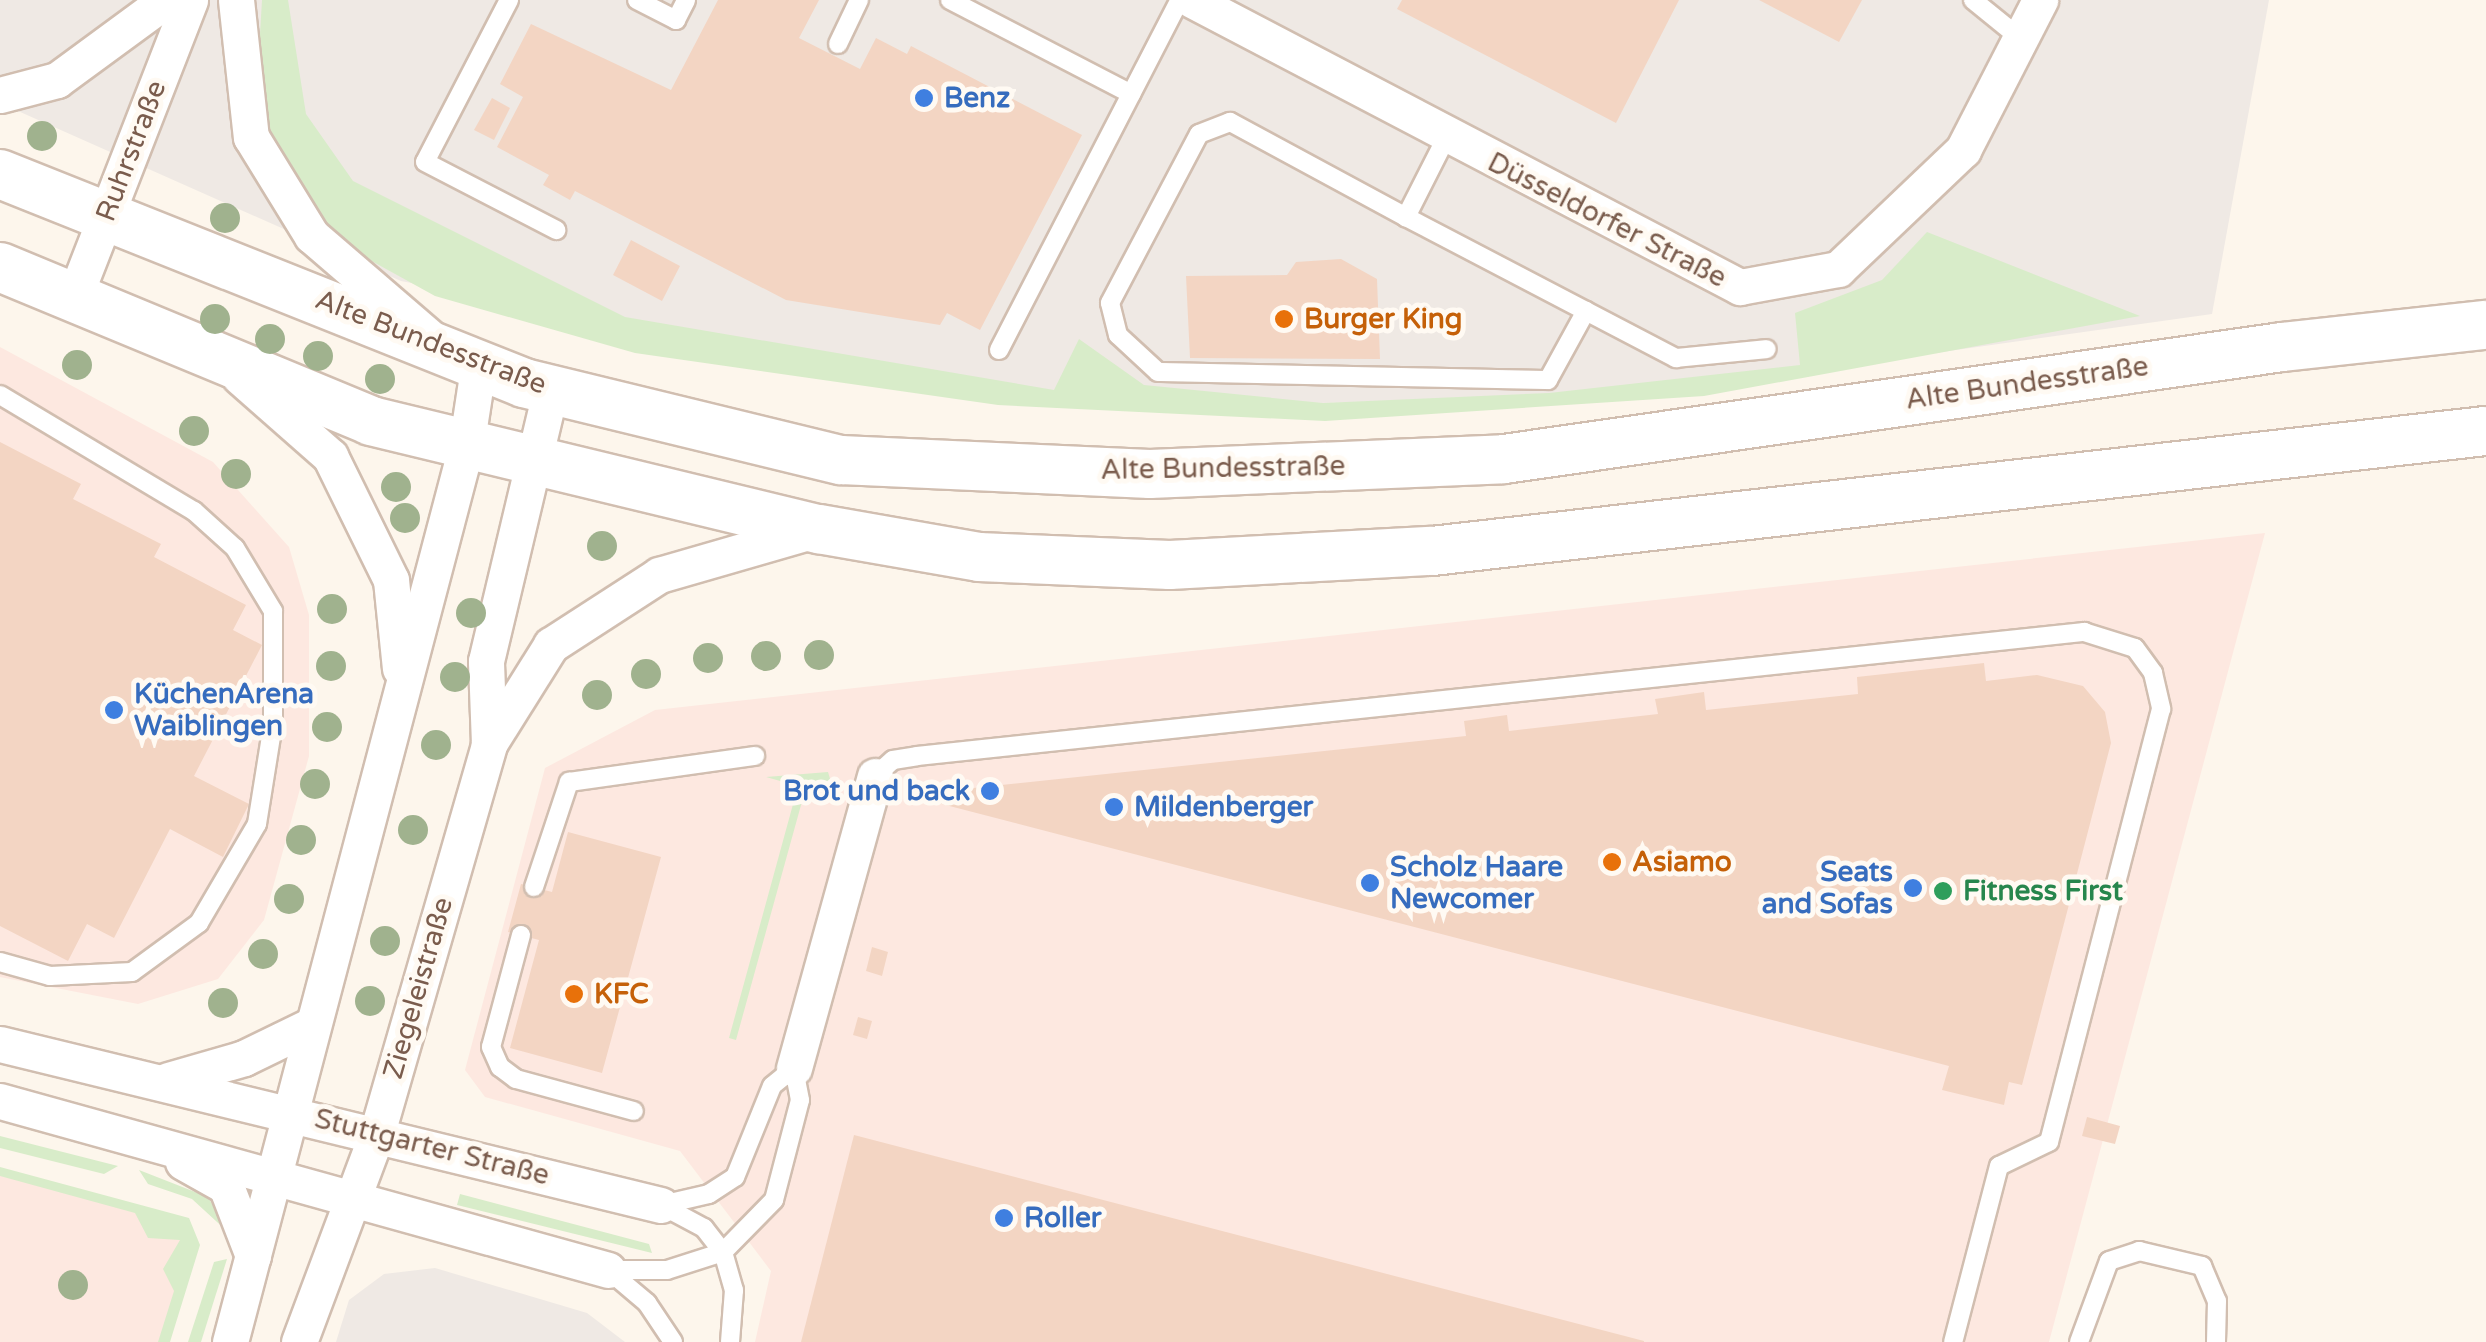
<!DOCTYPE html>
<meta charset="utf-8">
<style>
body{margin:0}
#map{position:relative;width:2486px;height:1342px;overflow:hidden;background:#fdf6ec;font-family:"Varela Round",sans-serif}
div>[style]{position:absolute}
.commercial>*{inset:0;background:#fde8e0}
.industrial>*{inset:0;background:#efe9e4}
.green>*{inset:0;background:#d8ecc9}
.building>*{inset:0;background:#f3d5c3}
.roads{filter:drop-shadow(2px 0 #d1beb0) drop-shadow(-2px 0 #d1beb0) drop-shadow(0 2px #d1beb0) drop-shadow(0 -2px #d1beb0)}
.service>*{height:18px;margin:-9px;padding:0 9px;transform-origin:9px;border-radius:9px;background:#fff}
.minor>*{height:35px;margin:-17.5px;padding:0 17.5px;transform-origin:17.5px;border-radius:17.5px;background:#fff}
.secondary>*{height:48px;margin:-24px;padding:0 24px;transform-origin:24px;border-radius:24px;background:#fff}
.trees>*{width:30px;height:30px;margin:-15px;border-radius:50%;background:#a0b28e}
.dots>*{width:28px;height:28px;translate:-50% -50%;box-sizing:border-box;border:5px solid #fffaf3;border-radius:50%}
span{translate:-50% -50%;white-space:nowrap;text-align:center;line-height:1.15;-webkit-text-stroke:10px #fffaf3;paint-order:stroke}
.shop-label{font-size:28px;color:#366cbe;font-weight:700}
.left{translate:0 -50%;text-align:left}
.right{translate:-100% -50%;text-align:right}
.street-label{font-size:28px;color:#7a5c4d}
.food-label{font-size:28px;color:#c56008;font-weight:700}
.leisure-label{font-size:28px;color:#27864d;font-weight:700}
</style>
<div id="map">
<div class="commercial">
<i style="clip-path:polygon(0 347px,213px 462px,289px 547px,309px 615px,309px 756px,264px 920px,218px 979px,138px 1004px,0 977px)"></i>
<i style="clip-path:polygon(2265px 533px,2049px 1342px,755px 1342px,771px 1271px,680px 1151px,485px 1097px,465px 1070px,545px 768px,655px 710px)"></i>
<i style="clip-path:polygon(0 1172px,176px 1218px,194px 1253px,168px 1342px,0 1342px)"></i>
</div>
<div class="industrial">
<i style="clip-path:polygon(0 0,2269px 0,2212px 314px,1593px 401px,1043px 405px,401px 281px,0 103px)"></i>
<i style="clip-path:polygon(435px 1268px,587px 1313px,625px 1342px,336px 1342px,349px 1300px,384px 1274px)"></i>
</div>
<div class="green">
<i style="clip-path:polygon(262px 0,288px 0,306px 114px,353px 181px,625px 317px,1054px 390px,1079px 339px,1144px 385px,1323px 403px,1549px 393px,1800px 365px,1795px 313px,1882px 280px,1927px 232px,2140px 316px,1704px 396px,1325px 421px,998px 405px,635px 353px,435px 296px,339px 243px,284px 172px,256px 102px)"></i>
<i style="clip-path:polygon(828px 772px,835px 795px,806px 787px,736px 1040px,729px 1038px,798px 786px,766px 777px)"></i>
<i style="clip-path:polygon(0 1136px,118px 1166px,104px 1174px,0 1148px)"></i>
<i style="clip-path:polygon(0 1167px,189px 1218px,200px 1245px,170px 1342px,158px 1342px,174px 1291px,163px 1269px,180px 1240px,148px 1238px,135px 1213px,0 1176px)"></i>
<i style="clip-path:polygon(139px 1170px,208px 1197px,229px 1233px,192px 1199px,148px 1184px)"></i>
<i style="clip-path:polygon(460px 1194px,649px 1244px,652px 1253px,457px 1205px)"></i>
<i style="clip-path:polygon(227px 1259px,201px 1342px,188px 1342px,214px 1262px)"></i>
</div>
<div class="building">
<i style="clip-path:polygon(718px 0,819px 0,799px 38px,860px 69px,876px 38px,907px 54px,911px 46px,1082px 135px,980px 330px,947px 313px,940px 325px,786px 300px,575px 191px,570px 200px,543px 185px,549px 175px,497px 147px,523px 97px,500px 84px,531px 24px,671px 90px)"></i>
<i style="clip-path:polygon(1402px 0,1679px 0,1616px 123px,1397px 9px)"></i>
<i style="clip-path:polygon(1759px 0,1862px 0,1839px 42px)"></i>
<i style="clip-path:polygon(492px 98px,510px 108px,494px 140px,474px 130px)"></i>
<i style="clip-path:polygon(631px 240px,680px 266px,662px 301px,613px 275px)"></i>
<i style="clip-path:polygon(1341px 259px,1377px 279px,1380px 359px,1190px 358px,1186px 276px,1287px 275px,1296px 262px)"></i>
<i style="clip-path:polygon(0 442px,81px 484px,73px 499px,161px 544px,154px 557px,246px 605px,233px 630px,262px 645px,194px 776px,249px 804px,223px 857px,170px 829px,114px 938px,87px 924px,68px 961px,0 926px)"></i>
<i style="clip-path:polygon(1984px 663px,1986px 681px,2037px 675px,2083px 686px,2105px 712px,2111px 743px,2022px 1085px,2009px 1082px,2004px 1105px,1942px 1090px,1949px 1066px,907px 795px,1466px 736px,1464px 721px,1507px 715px,1509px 731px,1658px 714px,1655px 699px,1704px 692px,1706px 710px,1858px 694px,1857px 677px)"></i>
<i style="clip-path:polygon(568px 832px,661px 857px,602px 1073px,510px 1048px,539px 940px,508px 932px,521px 884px,552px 892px)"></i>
<i style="clip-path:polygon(872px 947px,888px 952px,882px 976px,866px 971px)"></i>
<i style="clip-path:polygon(858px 1017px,872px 1021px,867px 1039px,853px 1035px)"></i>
<i style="clip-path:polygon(2087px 1117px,2120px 1126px,2115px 1144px,2082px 1136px)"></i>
<i style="clip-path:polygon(854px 1135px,1644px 1341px,1644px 1342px,801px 1342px)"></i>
</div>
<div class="roads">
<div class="service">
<i style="left:509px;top:0;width:182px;rotate:117.4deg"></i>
<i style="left:425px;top:162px;width:148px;rotate:27.4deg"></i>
<i style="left:637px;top:0;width:44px;rotate:27.1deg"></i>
<i style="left:676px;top:20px;width:22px;rotate:-63deg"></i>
<i style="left:950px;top:0;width:204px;rotate:27.4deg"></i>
<i style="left:1973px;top:0;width:62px;rotate:39.1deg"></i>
<i style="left:838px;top:44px;width:49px;rotate:-64.5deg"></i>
<i style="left:1446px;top:138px;width:89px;rotate:116.9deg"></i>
<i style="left:1406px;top:217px;width:200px;rotate:-151.6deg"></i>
<i style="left:1230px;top:122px;width:33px;rotate:159deg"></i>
<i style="left:1199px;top:134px;width:191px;rotate:117.8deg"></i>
<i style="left:1110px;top:303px;width:33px;rotate:76deg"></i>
<i style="left:1118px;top:335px;width:54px;rotate:42.8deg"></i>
<i style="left:1158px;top:372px;width:390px;rotate:1.2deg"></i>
<i style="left:1548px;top:380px;width:79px;rotate:-61.2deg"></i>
<i style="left:1406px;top:217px;width:305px;rotate:27.6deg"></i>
<i style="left:1676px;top:358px;width:91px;rotate:-5.6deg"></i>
<i style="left:999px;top:350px;width:394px;rotate:-62.7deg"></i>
<i style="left:0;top:395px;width:226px;rotate:30.9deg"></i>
<i style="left:194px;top:511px;width:55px;rotate:42.1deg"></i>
<i style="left:235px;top:548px;width:74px;rotate:58.9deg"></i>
<i style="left:273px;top:611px;width:113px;rotate:90deg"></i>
<i style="left:273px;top:724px;width:101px;rotate:99.1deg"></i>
<i style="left:257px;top:824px;width:115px;rotate:120.4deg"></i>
<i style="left:199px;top:923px;width:83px;rotate:143.8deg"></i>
<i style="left:132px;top:972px;width:82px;rotate:177.2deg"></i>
<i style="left:50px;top:976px;width:52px;rotate:-164.4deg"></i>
<i style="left:875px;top:776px;width:24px;rotate:-42deg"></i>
<i style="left:893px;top:760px;width:24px;rotate:-9deg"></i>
<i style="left:917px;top:756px;width:1174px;rotate:-6.07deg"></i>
<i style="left:2084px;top:632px;width:53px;rotate:17.4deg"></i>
<i style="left:2135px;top:648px;width:31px;rotate:54deg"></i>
<i style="left:2153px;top:673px;width:37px;rotate:77deg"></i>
<i style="left:2161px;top:709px;width:447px;rotate:104.5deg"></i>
<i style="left:2049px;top:1142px;width:55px;rotate:154.4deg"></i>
<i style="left:1999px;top:1166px;width:182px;rotate:104.6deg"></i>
<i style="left:534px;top:887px;width:111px;rotate:-71.6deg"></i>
<i style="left:569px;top:782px;width:188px;rotate:-8deg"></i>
<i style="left:521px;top:935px;width:116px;rotate:105deg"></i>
<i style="left:491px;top:1047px;width:22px;rotate:66deg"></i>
<i style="left:500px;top:1067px;width:20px;rotate:37deg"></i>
<i style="left:516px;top:1079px;width:122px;rotate:15.2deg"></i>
<i style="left:661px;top:1205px;width:49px;rotate:28.1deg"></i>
<i style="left:704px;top:1228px;width:31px;rotate:52deg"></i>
<i style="left:723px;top:1252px;width:40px;rotate:74deg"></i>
<i style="left:734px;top:1290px;width:52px;rotate:94.4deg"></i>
<i style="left:608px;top:1270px;width:59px"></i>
<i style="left:667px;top:1270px;width:59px;rotate:-17.8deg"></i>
<i style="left:723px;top:1252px;width:73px;rotate:-45.6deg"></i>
<i style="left:774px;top:1200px;width:103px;rotate:-75.4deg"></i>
<i style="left:800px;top:1100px;width:33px;rotate:-101deg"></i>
<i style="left:794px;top:1068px;width:28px;rotate:141deg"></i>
<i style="left:772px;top:1086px;width:98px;rotate:112.1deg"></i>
<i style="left:735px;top:1177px;width:31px;rotate:147deg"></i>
<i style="left:709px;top:1194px;width:49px;rotate:167.1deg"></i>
<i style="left:608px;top:1270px;width:51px;rotate:40.2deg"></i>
<i style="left:647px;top:1303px;width:47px;rotate:56.3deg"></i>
<i style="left:2079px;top:1342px;width:86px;rotate:-69.7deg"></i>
<i style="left:2109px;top:1261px;width:32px;rotate:-18deg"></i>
<i style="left:2139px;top:1251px;width:65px;rotate:13.4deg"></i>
<i style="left:2202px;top:1266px;width:38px;rotate:67deg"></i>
<i style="left:2217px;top:1301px;width:41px;rotate:91.4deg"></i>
</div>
<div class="minor">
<i style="left:236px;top:0;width:138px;rotate:83.8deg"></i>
<i style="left:251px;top:137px;width:116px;rotate:58.4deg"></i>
<i style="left:312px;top:236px;width:152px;rotate:40.7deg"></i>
<i style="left:1192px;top:0;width:619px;rotate:27.64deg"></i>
<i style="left:1740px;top:287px;width:100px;rotate:-10.4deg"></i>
<i style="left:1838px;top:269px;width:173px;rotate:-43.6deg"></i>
<i style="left:1963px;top:150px;width:169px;rotate:-62.8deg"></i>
<i style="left:0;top:95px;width:59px;rotate:-14.7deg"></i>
<i style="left:57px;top:80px;width:135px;rotate:-36.3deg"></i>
<i style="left:72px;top:303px;width:325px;rotate:-68.7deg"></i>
<i style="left:240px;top:377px;width:120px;rotate:41.3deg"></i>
<i style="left:330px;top:456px;width:138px;rotate:63.8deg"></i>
<i style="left:391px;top:580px;width:89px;rotate:84.2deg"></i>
<i style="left:489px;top:744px;width:83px;rotate:-92.1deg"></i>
<i style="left:486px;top:661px;width:280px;rotate:-76.6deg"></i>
<i style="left:0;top:1044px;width:680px;rotate:13.69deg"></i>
<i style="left:794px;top:1068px;width:303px;rotate:-74.5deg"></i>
<i style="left:168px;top:1080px;width:79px;rotate:-16.1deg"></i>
<i style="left:244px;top:1058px;width:76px;rotate:-25.9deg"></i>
<i style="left:0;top:1101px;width:631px;rotate:15.53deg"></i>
<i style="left:183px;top:1162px;width:49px;rotate:29.2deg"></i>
<i style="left:226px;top:1186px;width:75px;rotate:68.9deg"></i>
<i style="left:230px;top:1342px;width:926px;rotate:-75.23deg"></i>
<i style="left:466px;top:447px;width:86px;rotate:-81.3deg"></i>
<i style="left:299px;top:1342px;width:223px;rotate:-69.5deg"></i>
<i style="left:377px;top:1133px;width:405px;rotate:-73.9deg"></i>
<i style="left:489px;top:744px;width:117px;rotate:-57.9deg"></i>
<i style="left:551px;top:645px;width:129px;rotate:-32.9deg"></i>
<i style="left:659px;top:575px;width:166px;rotate:-16.1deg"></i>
</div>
<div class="secondary">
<i style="left:0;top:174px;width:564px;rotate:21.74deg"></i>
<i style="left:524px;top:383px;width:326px;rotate:13.7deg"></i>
<i style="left:841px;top:460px;width:309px;rotate:2.6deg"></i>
<i style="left:1150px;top:474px;width:354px;rotate:-2.4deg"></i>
<i style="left:1504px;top:459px;width:786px;rotate:-8.19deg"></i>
<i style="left:2282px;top:347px;width:205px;rotate:-6.2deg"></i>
<i style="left:0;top:267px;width:402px;rotate:22.5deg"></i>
<i style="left:371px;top:421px;width:461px;rotate:13.6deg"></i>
<i style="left:819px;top:529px;width:162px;rotate:9.9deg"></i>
<i style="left:979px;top:557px;width:191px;rotate:2.4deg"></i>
<i style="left:1170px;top:565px;width:262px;rotate:-3.1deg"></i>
<i style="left:1432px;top:551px;width:1061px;rotate:-6.5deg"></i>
</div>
</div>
<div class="trees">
<i style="left:42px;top:136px"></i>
<i style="left:225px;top:218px"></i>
<i style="left:215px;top:319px"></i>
<i style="left:270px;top:339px"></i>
<i style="left:318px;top:356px"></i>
<i style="left:77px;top:365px"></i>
<i style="left:380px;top:379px"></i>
<i style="left:194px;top:431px"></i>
<i style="left:236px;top:474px"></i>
<i style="left:396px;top:487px"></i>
<i style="left:405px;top:518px"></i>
<i style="left:602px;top:546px"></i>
<i style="left:332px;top:609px"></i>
<i style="left:471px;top:613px"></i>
<i style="left:819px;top:655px"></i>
<i style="left:766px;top:656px"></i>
<i style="left:708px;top:658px"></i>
<i style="left:331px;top:666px"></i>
<i style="left:646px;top:674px"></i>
<i style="left:455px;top:677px"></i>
<i style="left:597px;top:695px"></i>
<i style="left:327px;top:727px"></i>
<i style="left:436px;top:745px"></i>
<i style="left:315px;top:784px"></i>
<i style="left:413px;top:830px"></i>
<i style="left:301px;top:840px"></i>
<i style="left:289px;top:899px"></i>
<i style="left:385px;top:941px"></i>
<i style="left:263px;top:954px"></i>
<i style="left:370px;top:1001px"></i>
<i style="left:223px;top:1003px"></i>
<i style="left:73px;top:1285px"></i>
</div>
<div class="dots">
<i style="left:924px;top:98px;background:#3f7fe0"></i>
<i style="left:1284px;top:319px;background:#e8710a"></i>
<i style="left:114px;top:710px;background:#3f7fe0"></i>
<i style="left:990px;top:791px;background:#3f7fe0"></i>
<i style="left:1114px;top:807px;background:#3f7fe0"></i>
<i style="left:1612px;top:862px;background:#e8710a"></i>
<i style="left:1370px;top:883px;background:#3f7fe0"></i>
<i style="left:1913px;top:888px;background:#3f7fe0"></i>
<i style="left:1943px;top:891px;background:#2e9e5b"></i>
<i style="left:574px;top:994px;background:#e8710a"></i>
<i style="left:1004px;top:1218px;background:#3f7fe0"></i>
</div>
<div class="shop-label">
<span class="left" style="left:944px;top:98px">Benz</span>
<span class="left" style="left:134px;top:710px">KüchenArena<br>Waiblingen</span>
<span class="right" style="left:970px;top:791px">Brot und back</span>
<span class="left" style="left:1134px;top:807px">Mildenberger</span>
<span class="left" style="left:1390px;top:883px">Scholz Haare<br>Newcomer</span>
<span class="right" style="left:1893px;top:888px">Seats<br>and Sofas</span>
<span class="left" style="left:1024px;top:1218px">Roller</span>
</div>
<div class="street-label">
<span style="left:131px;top:151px;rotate:-69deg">Ruhrstraße</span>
<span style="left:1607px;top:220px;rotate:27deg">Düsseldorfer Straße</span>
<span style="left:431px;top:342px;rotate:21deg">Alte Bundesstraße</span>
<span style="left:2027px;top:383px;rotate:-8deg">Alte Bundesstraße</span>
<span style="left:1223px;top:468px;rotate:-1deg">Alte Bundesstraße</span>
<span style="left:418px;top:988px;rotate:-74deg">Ziegeleistraße</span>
<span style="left:432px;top:1147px;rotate:14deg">Stuttgarter Straße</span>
</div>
<div class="food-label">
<span class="left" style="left:1304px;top:319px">Burger King</span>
<span class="left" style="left:1632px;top:862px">Asiamo</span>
<span class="left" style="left:594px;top:994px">KFC</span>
</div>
<div class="leisure-label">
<span class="left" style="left:1963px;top:891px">Fitness First</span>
</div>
</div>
